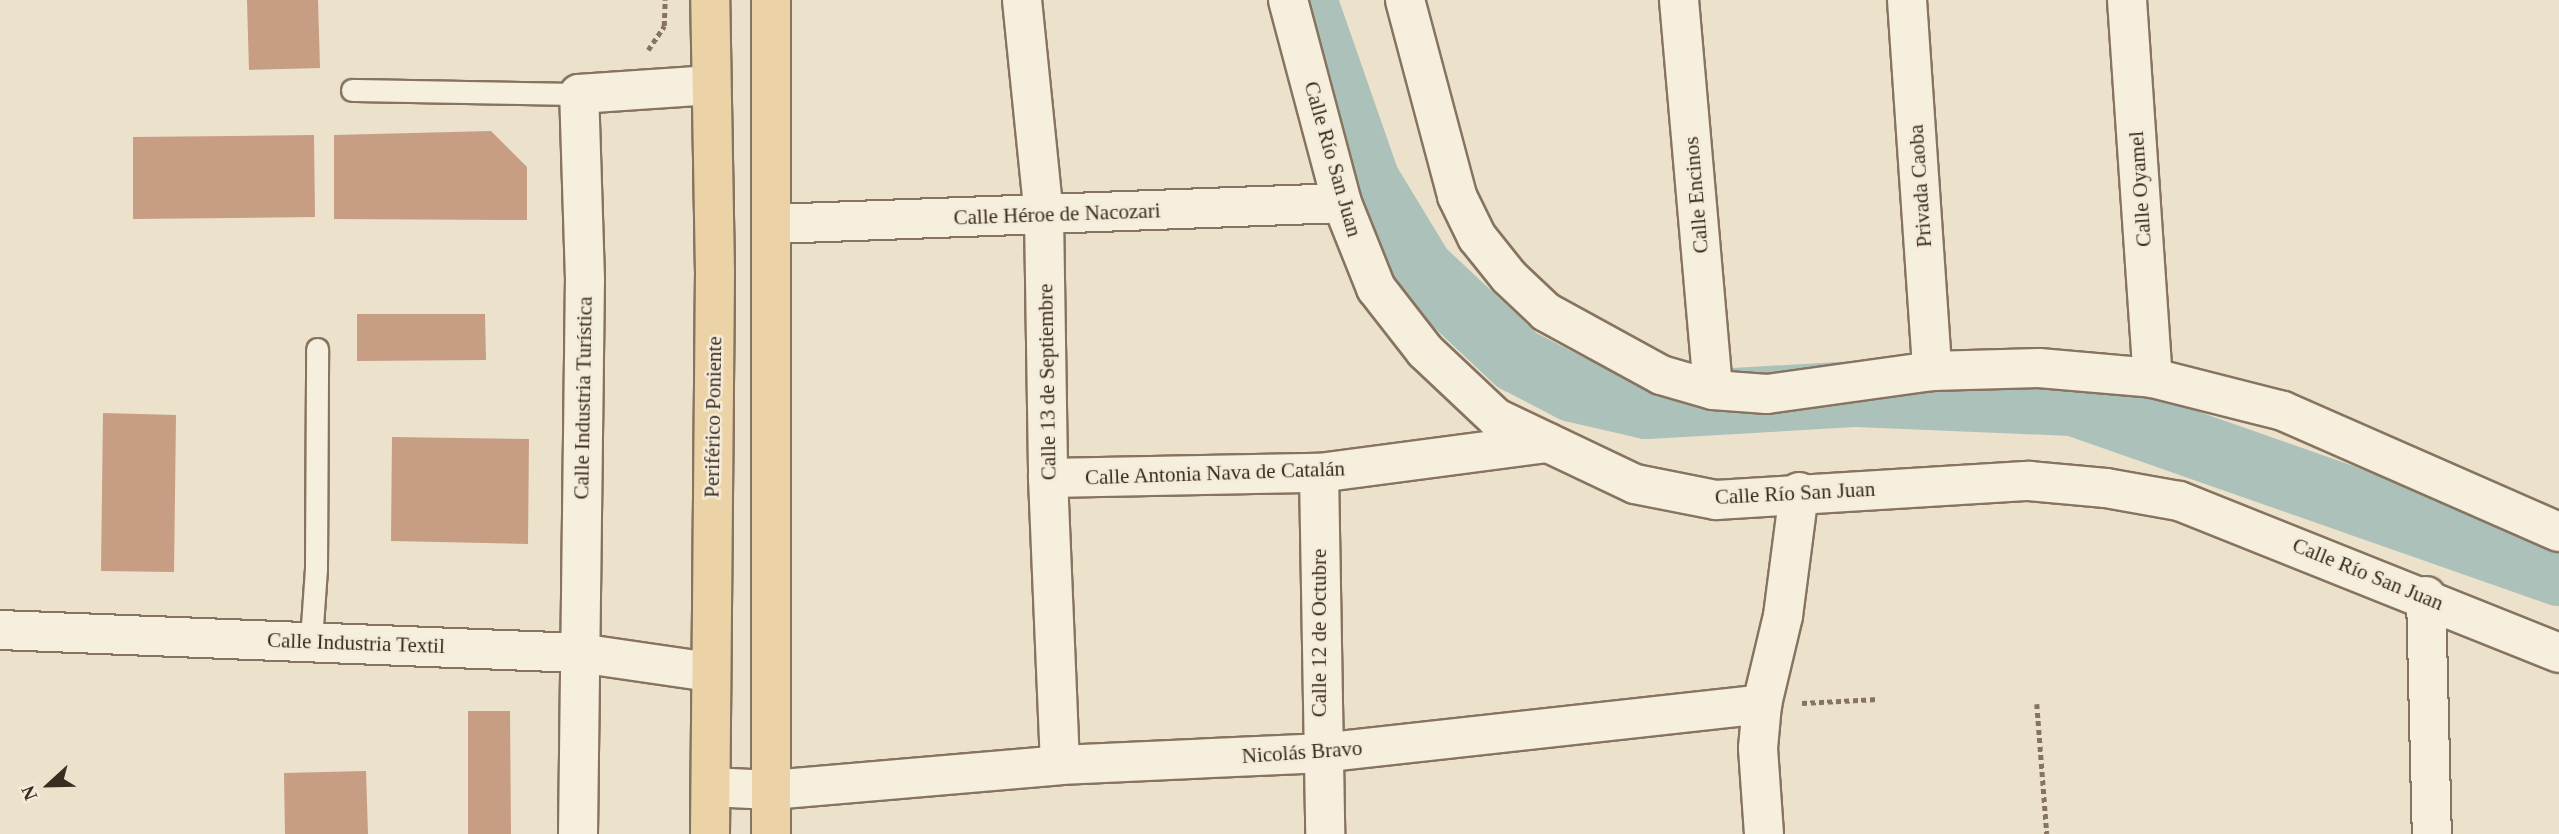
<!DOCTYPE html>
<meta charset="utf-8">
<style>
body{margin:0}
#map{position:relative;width:2559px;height:834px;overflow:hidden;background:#ece1cb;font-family:"Times New Roman",serif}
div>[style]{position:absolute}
.river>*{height:66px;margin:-33px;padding:0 33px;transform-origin:33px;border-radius:33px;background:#abc1ba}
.building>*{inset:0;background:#c79d84}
.path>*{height:4.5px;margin-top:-2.25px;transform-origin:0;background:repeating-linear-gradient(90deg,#877460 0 5px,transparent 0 8.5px)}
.roads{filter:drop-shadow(2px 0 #877460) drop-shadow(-2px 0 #877460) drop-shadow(0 2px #877460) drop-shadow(0 -2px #877460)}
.lane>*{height:21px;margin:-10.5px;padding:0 10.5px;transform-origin:10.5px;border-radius:10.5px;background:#f7efde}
.street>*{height:38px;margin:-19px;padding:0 19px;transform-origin:19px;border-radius:19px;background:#f7efde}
.primary>*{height:38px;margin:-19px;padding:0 19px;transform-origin:19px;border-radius:19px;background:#ebd3a7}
span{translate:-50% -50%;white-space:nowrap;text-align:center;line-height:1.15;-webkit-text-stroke:5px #f4ebda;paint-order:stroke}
.street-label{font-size:21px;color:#392d22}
.north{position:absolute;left:14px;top:750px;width:70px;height:70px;-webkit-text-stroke:5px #f4ebda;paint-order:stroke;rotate:248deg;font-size:19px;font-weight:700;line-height:28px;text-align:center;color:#392d22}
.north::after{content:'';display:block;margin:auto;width:24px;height:32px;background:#392d22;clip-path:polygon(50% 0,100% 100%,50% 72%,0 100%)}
</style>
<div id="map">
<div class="river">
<i style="left:1304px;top:0;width:192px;rotate:70.8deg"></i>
<i style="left:1367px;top:181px;width:104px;rotate:58.8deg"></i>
<i style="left:1421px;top:270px;width:132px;rotate:43.2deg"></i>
<i style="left:1517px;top:360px;width:63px;rotate:27.4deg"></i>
<i style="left:1573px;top:389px;width:76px;rotate:12.9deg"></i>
<i style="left:1647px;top:406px;width:210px;rotate:-3.3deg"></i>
<i style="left:1857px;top:394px;width:217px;rotate:2.4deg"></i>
<i style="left:2074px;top:403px;width:514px;rotate:19.32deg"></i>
</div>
<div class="building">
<i style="clip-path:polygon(247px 0,318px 0,320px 68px,249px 70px)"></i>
<i style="clip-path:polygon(491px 131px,527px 167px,527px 220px,334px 219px,334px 135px)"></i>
<i style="clip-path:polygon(314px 135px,315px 217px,133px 219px,133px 137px)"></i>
<i style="clip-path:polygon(357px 314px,485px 314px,486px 360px,357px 361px)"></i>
<i style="clip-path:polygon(103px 413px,176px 415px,174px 572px,101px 571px)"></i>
<i style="clip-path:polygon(392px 437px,529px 439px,528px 544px,391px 541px)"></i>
<i style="clip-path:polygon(468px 711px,510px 711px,511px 834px,468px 834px)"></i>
<i style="clip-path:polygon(366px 771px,368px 834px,285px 834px,284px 773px)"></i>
</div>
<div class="path">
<i style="left:648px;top:50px;width:29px;rotate:-56deg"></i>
<i style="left:664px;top:26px;width:26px;rotate:-88deg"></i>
<i style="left:1802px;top:703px;width:76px;rotate:-3deg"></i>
<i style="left:2037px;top:704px;width:130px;rotate:85.6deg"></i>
</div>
<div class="roads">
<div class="lane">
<i style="left:352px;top:90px;width:227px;rotate:1deg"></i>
<i style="left:311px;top:640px;width:72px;rotate:-86deg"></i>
<i style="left:316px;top:568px;width:219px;rotate:-89.7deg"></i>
</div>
<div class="street">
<i style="left:1022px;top:0;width:216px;rotate:84.2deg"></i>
<i style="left:1044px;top:215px;width:263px;rotate:89.1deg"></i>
<i style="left:1048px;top:478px;width:287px;rotate:87.6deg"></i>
<i style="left:1288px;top:0;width:210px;rotate:75.1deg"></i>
<i style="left:1342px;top:203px;width:92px;rotate:68.2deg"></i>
<i style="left:1376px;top:288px;width:80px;rotate:52.1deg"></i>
<i style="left:1425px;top:351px;width:98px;rotate:43.3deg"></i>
<i style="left:1496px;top:418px;width:154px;rotate:25.4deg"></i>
<i style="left:1635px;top:484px;width:83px;rotate:11.2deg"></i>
<i style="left:1716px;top:500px;width:314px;rotate:-3.5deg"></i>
<i style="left:2029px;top:481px;width:77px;rotate:5.2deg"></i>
<i style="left:2106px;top:488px;width:74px;rotate:10.1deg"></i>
<i style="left:2179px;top:501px;width:409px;rotate:21.8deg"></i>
<i style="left:1405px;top:0;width:203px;rotate:75.1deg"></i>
<i style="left:1457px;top:196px;width:46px;rotate:64deg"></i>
<i style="left:1477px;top:237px;width:51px;rotate:51.3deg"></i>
<i style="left:1509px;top:277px;width:51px;rotate:43.4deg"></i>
<i style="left:1546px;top:312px;width:131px;rotate:28.7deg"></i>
<i style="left:1661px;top:375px;width:54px;rotate:16.1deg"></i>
<i style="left:1713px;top:390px;width:54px;rotate:4.2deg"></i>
<i style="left:1767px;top:394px;width:167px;rotate:-7.9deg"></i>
<i style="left:1932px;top:371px;width:107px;rotate:-1.6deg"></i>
<i style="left:2039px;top:368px;width:114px;rotate:5deg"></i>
<i style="left:2153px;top:378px;width:134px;rotate:14.2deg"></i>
<i style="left:2283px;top:411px;width:301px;rotate:23.7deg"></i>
<i style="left:1679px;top:0;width:391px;rotate:85deg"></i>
<i style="left:1907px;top:0;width:372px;rotate:86.1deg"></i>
<i style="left:2127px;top:0;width:379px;rotate:86.1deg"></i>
<i style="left:773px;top:224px;width:569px;rotate:-2.11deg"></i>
<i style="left:1319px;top:473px;width:361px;rotate:89deg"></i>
<i style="left:1048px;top:478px;width:271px;rotate:-1.1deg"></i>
<i style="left:1319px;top:473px;width:231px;rotate:-7.5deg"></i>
<i style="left:2426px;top:596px;width:238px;rotate:88.6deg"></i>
<i style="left:0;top:630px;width:579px;rotate:2.27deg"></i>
<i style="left:579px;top:653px;width:132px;rotate:8.3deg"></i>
<i style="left:711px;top:787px;width:60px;rotate:2.9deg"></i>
<i style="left:771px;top:790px;width:290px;rotate:-4.9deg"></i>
<i style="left:1060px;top:765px;width:260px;rotate:-2.6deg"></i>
<i style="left:1320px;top:753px;width:445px;rotate:-6.3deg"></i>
<i style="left:578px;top:834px;width:554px;rotate:-89.28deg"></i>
<i style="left:585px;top:280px;width:186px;rotate:-91.8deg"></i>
<i style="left:579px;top:94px;width:132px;rotate:-3.9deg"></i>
<i style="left:1764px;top:834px;width:86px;rotate:-94deg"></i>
<i style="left:1758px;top:748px;width:44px;rotate:-84.8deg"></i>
<i style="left:1762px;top:704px;width:90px;rotate:-76.6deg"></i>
<i style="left:1783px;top:616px;width:125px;rotate:-82.6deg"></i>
</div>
<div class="primary">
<i style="left:771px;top:0;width:834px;rotate:90deg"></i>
<i style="left:710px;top:834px;width:561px;rotate:-89.49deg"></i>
<i style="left:715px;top:273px;width:273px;rotate:-91deg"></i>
</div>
</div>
<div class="street-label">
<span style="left:1333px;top:159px;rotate:74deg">Calle Río San Juan</span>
<span style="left:1920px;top:186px;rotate:-94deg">Privada Caoba</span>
<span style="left:2140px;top:189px;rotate:-94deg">Calle Oyamel</span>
<span style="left:1696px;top:195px;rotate:-95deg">Calle Encinos</span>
<span style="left:1057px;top:214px;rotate:-2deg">Calle Héroe de Nacozari</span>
<span style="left:1047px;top:382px;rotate:-91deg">Calle 13 de Septiembre</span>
<span style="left:583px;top:398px;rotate:-89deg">Calle Industria Turística</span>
<span style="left:713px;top:417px;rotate:-89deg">Periférico Poniente</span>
<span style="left:1215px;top:473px;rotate:-2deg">Calle Antonia Nava de Catalán</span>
<span style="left:1795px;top:493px;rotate:-3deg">Calle Río San Juan</span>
<span style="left:2368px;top:574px;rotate:22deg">Calle Río San Juan</span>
<span style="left:1319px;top:633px;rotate:-90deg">Calle 12 de Octubre</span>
<span style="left:356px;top:643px;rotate:2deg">Calle Industria Textil</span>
<span style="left:1302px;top:752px;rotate:-4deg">Nicolás Bravo</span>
</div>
<div class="north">N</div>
</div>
